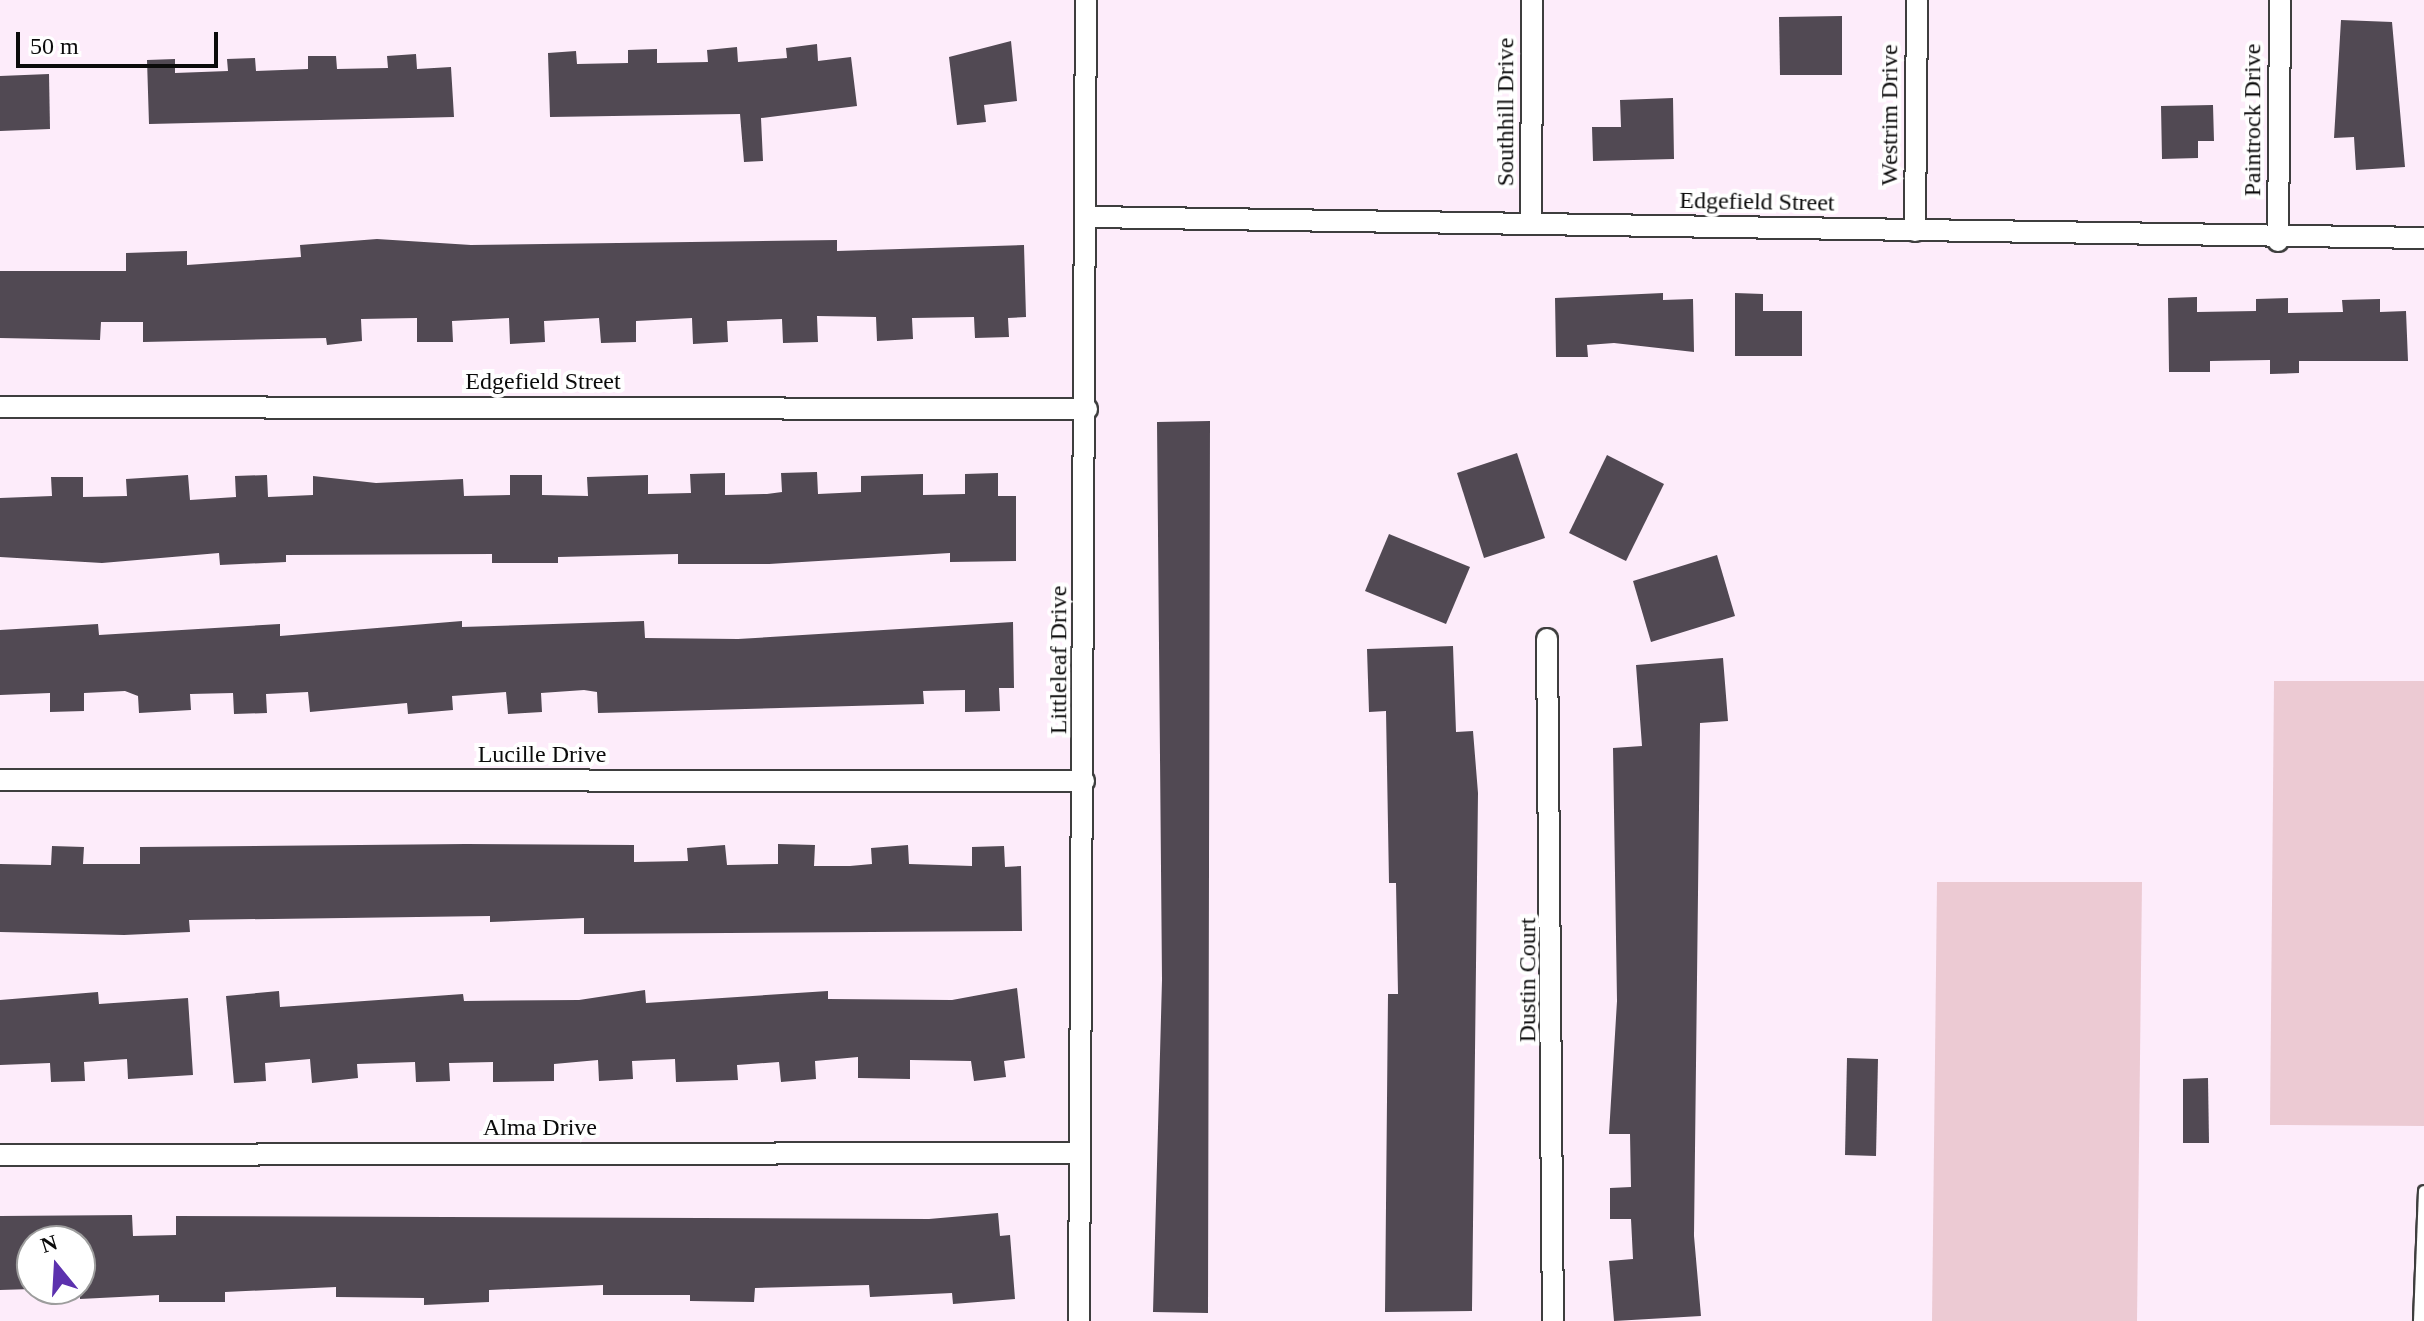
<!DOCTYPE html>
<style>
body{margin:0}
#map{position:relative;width:2424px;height:1321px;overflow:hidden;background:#fdecfa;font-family:"Times New Roman",serif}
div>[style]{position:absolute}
.pitch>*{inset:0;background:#eccad3}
.building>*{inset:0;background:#514953}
.roads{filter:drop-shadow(2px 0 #3e3e3e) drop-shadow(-2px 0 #3e3e3e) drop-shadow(0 2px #3e3e3e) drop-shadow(0 -2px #3e3e3e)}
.lane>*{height:10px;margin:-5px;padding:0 5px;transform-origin:5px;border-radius:5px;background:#fff}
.street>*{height:20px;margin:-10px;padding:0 10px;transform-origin:10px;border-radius:10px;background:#fff}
span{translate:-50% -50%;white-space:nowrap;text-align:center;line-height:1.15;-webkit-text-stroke:8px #fff;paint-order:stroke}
.street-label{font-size:24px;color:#0b0b0b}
.north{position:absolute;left:16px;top:1225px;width:80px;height:80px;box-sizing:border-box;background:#fff;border:2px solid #9d9d9d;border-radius:50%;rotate:342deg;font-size:22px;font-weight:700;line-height:32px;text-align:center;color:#0b0b0b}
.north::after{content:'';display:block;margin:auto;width:28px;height:36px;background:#5c31ae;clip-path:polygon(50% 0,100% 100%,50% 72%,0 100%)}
.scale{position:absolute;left:16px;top:32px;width:202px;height:36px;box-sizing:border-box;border:4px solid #0b0b0b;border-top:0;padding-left:10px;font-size:24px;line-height:28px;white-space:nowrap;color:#0b0b0b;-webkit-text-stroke:6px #fff;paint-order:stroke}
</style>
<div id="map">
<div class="pitch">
<i style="clip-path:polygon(2274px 681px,2424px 681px,2424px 1126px,2270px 1125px)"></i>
<i style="clip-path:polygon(1937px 882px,2142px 882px,2137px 1321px,1932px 1321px)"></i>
</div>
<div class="building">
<i style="clip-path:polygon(1842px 16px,1842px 75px,1780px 75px,1779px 17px)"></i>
<i style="clip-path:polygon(2341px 20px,2392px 22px,2405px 167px,2356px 170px,2354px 137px,2334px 138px)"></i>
<i style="clip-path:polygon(1011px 41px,1017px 101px,984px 105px,986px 122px,957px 125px,949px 57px)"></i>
<i style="clip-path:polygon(817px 44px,818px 61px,851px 57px,857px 106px,761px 118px,763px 161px,744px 162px,740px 114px,550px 117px,548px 53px,576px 51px,577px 64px,628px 63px,628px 50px,657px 49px,657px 63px,708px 62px,707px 50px,737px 47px,738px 62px,787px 58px,786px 48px)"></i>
<i style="clip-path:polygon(416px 54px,417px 69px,451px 67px,454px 117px,149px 124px,147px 60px,175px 59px,175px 73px,228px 71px,227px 59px,255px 58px,256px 71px,308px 69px,308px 56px,336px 56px,337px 69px,388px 68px,387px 56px)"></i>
<i style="clip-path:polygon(49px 74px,50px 129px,0 131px,0 76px)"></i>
<i style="clip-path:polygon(1673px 98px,1674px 159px,1593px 161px,1592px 127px,1621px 127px,1620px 100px)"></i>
<i style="clip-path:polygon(2213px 105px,2214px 141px,2198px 141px,2198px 158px,2162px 159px,2161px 106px)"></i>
<i style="clip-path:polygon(377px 239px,471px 245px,837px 240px,837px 251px,1024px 245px,1026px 317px,1008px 318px,1009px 337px,975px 338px,974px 317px,912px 318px,913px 339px,877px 341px,876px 317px,817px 316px,818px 342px,783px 343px,782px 319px,727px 321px,728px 342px,693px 344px,692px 318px,636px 321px,636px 342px,601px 343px,599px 318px,544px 321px,545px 342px,510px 344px,509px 318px,452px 321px,453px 342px,417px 342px,417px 318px,361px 319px,362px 341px,327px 345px,326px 338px,143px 342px,143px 322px,101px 322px,100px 340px,0 338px,0 271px,126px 271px,126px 253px,187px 251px,187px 265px,301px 257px,300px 245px)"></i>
<i style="clip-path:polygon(1663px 293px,1663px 300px,1693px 299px,1694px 352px,1614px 343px,1587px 345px,1588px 357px,1556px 357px,1555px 298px)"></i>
<i style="clip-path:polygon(1735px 293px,1763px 294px,1763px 311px,1802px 311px,1802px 356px,1735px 356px)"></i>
<i style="clip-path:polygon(2197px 297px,2197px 312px,2256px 311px,2256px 299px,2288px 298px,2288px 313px,2343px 312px,2342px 300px,2380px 299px,2380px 312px,2406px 311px,2408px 361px,2299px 361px,2299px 373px,2270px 374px,2270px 360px,2210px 361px,2210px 372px,2169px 372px,2168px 298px)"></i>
<i style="clip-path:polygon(1210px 421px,1208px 1313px,1153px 1312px,1162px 980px,1157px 422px)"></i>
<i style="clip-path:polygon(1517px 453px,1545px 538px,1484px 558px,1457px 473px)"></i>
<i style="clip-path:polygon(1607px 455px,1664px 484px,1626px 561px,1569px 533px)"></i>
<i style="clip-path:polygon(817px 472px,818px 494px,861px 492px,861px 476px,923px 474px,923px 495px,965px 494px,965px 474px,998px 473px,998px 496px,1016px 496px,1016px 561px,950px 562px,950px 553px,769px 564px,678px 564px,678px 554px,558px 557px,558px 563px,492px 563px,492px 554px,286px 555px,286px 562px,220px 565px,219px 553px,102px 563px,0 557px,0 498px,52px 496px,51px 477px,83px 477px,83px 497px,127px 496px,126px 479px,188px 475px,190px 500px,236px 497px,235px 476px,267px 475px,268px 497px,313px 495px,313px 476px,376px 483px,463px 479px,464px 496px,510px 495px,510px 475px,542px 475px,542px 495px,588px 496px,587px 477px,648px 475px,648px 494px,691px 493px,690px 474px,725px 473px,725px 495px,767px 494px,782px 492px,781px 473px)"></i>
<i style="clip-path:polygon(1389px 534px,1470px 567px,1446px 624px,1365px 591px)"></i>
<i style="clip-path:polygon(1717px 555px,1735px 616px,1651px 642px,1633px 581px)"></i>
<i style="clip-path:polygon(462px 621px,462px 627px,644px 621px,645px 638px,738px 639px,1013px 622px,1014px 688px,999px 688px,1000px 711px,965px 712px,965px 690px,923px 691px,924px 704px,598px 713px,597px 692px,584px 690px,541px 693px,542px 712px,508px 714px,506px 692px,452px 696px,453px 710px,408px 714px,407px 703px,310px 712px,308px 692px,266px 694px,267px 713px,234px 714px,233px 693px,190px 694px,191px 710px,139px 713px,138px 696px,125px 691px,84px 693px,84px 711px,50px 712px,50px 693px,0 695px,0 630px,98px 624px,99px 635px,280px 624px,280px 636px)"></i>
<i style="clip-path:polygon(1453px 646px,1456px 732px,1473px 731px,1478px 793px,1472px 1311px,1385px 1312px,1388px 994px,1398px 994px,1396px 883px,1389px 883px,1386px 711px,1369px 712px,1367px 649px)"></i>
<i style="clip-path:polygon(1723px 658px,1728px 721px,1700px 723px,1694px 1236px,1701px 1316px,1614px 1321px,1609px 1261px,1633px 1259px,1631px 1219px,1610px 1219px,1610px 1188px,1631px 1187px,1630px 1134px,1609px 1134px,1617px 1001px,1613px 748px,1642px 746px,1636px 665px)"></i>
<i style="clip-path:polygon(466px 844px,634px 845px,634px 862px,688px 861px,687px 848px,725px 845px,727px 865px,778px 864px,778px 844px,815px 845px,814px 866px,850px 866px,872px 864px,871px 848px,908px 845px,909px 864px,972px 866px,972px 847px,1004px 846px,1005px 867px,1021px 866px,1022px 931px,584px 934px,584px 918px,490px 922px,490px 916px,189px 920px,190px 932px,124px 935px,0 932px,0 864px,51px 865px,52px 846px,84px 847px,83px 864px,140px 864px,140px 847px)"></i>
<i style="clip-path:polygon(1017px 988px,1025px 1058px,1004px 1061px,1006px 1077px,974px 1081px,971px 1061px,910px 1060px,910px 1079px,858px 1078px,858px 1057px,815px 1061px,816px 1079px,781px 1082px,779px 1062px,737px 1065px,738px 1080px,676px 1082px,675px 1059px,632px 1061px,633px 1079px,599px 1081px,598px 1060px,554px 1064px,554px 1081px,493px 1082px,493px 1062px,449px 1063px,450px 1081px,416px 1082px,415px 1062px,357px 1064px,358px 1078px,312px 1083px,310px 1059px,265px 1063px,266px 1081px,234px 1083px,226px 996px,279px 991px,280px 1007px,463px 994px,464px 1001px,579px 1000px,645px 990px,646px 1003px,828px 991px,828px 999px,952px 1000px)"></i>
<i style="clip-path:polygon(98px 992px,99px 1004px,188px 998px,193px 1075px,128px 1079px,127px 1059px,84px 1062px,85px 1081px,51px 1082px,50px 1063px,0 1065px,0 1000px)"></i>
<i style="clip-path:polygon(1847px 1058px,1878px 1059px,1876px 1156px,1845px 1155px)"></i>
<i style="clip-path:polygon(2208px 1078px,2209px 1143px,2183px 1143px,2183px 1079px)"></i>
<i style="clip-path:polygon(998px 1213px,1000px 1236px,1010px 1235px,1015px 1299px,953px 1304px,952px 1293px,870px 1297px,869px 1285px,755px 1288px,754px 1302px,690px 1301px,690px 1295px,603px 1295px,603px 1285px,489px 1290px,489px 1302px,424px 1305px,424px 1298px,336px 1297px,336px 1287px,225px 1292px,225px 1302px,159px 1302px,159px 1295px,80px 1299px,80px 1241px,32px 1241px,32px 1289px,0 1290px,0 1216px,132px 1215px,133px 1236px,176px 1235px,176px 1216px,929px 1219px)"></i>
</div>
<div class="roads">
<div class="lane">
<i style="left:2419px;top:1321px;width:130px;rotate:-87.8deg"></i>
</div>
<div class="street">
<i style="left:1089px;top:217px;width:1335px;rotate:0.9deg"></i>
<i style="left:1531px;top:224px;width:224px;rotate:-89.7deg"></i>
<i style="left:1915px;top:231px;width:231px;rotate:-89.5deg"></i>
<i style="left:2278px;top:241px;width:241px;rotate:-89.5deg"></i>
<i style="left:0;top:407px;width:1087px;rotate:0.11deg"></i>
<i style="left:1547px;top:639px;width:682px;rotate:89.5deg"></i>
<i style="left:0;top:780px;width:1084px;rotate:0.05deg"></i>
<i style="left:0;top:1155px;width:1079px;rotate:-0.11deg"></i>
<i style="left:1079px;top:1321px;width:1321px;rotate:-89.7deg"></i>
</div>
</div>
<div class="street-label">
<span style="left:1506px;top:112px;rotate:-90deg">Southhill Drive</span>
<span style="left:1890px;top:115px;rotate:-90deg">Westrim Drive</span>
<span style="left:2253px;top:120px;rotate:-90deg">Paintrock Drive</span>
<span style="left:1757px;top:202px;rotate:1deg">Edgefield Street</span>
<span style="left:543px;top:382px">Edgefield Street</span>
<span style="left:1059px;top:660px;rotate:-90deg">Littleleaf Drive</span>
<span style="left:542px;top:755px">Lucille Drive</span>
<span style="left:1528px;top:980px;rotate:-90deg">Dustin Court</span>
<span style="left:540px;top:1128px">Alma Drive</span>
</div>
<div class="north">N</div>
<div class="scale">50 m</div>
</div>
